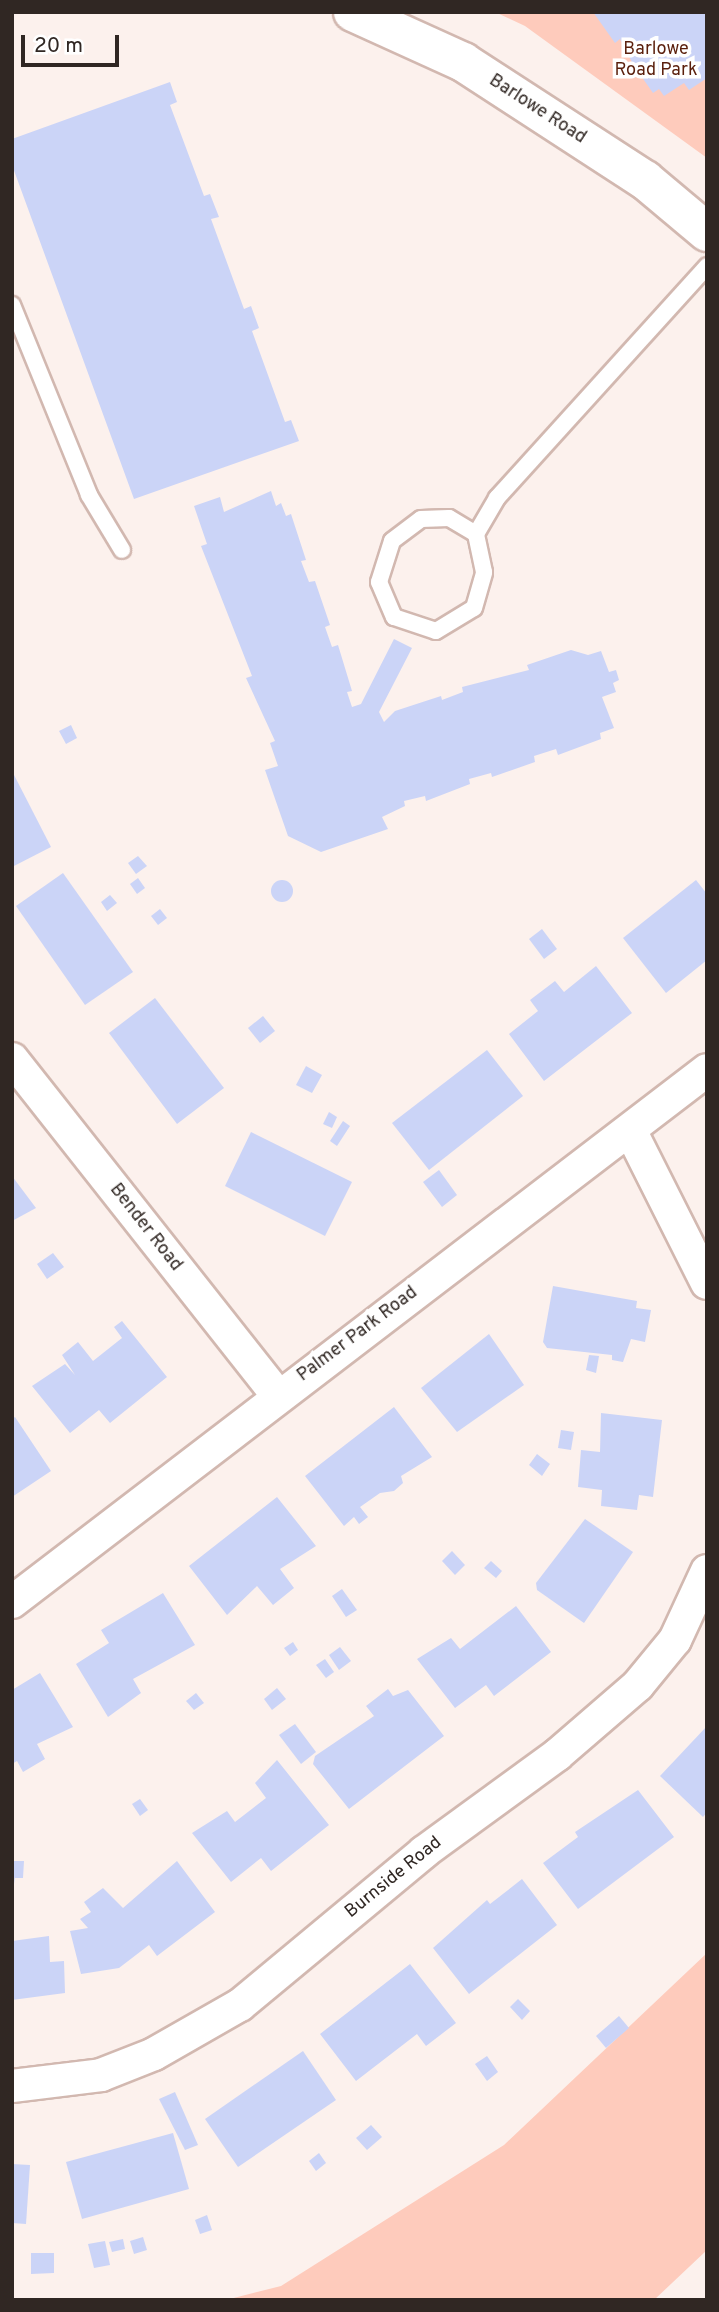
<!DOCTYPE html>
<style>
body{margin:0}
#map{position:relative;width:719px;height:2312px;overflow:hidden;background:#fcf1ed;font-family:Overpass,sans-serif}
div>[style]{position:absolute}
.green>*{inset:0;background:#fecbbc}
.building>*{inset:0;background:#cbd4f7}
.round{border-radius:50%}
.roads{filter:drop-shadow(2px 0 #d2b8b0) drop-shadow(-2px 0 #d2b8b0) drop-shadow(0 2px #d2b8b0) drop-shadow(0 -2px #d2b8b0)}
.lane>*{height:16px;margin:-8px;padding:0 8px;transform-origin:8px;border-radius:8px;background:#fff}
.street>*{height:32px;margin:-16px;padding:0 16px;transform-origin:16px;border-radius:16px;background:#fff}
.secondary>*{height:38px;margin:-19px;padding:0 19px;transform-origin:19px;border-radius:19px;background:#fff}
span{translate:-50% -50%;white-space:nowrap;text-align:center;line-height:1.15;-webkit-text-stroke:7px #fff;paint-order:stroke}
.park-label{font-size:18px;color:#5a1f0c}
.street-label{font-size:18px;color:#302723}
.frame{position:absolute;inset:0;border:14px solid #302723;pointer-events:none}
.scale{position:absolute;left:21px;top:35px;width:98px;height:32px;box-sizing:border-box;border:4px solid #302723;border-top:0;padding-left:9px;font-size:21px;line-height:24px;white-space:nowrap;color:#302723;-webkit-text-stroke:5px #fff;paint-order:stroke}
</style>
<div id="map">
<div class="green">
<i style="clip-path:polygon(495px 12px,707px 12px,707px 158px,525px 26px)"></i>
<i style="clip-path:polygon(707px 1953px,707px 2250px,654px 2300px,226px 2300px,281px 2286px,504px 2145px)"></i>
</div>
<div class="building">
<i style="clip-path:polygon(593px 12px,707px 12px,707px 78px,689px 90px,684px 83px,664px 96px,659px 89px,653px 93px,639px 73px,644px 70px,640px 64px,635px 68px,620px 39px,615px 43px)"></i>
<i style="clip-path:polygon(170px 82px,177px 102px,170px 105px,204px 196px,210px 194px,219px 217px,211px 219px,244px 309px,251px 306px,259px 328px,252px 331px,285px 422px,291px 420px,299px 441px,134px 499px,12px 165px,12px 139px)"></i>
<i style="clip-path:polygon(271px 491px,276px 506px,281px 503px,286px 516px,291px 514px,306px 560px,301px 561px,309px 582px,315px 581px,330px 625px,325px 627px,332px 647px,338px 645px,352px 691px,347px 692px,352px 707px,361px 704px,394px 639px,412px 648px,379px 712px,384px 722px,395px 711px,441px 696px,442px 700px,463px 692px,462px 687px,529px 670px,527px 665px,571px 650px,588px 655px,601px 651px,609px 672px,616px 670px,619px 680px,613px 683px,616px 692px,602px 697px,614px 728px,600px 733px,601px 739px,558px 755px,556px 749px,534px 756px,535px 762px,492px 777px,491px 773px,469px 779px,470px 784px,426px 801px,425px 796px,404px 801px,405px 806px,382px 817px,388px 829px,321px 852px,288px 836px,265px 770px,278px 766px,270px 743px,275px 741px,246px 678px,252px 676px,201px 546px,207px 544px,194px 506px,220px 497px,224px 512px)"></i>
<i style="clip-path:polygon(71px 725px,77px 738px,66px 744px,59px 731px)"></i>
<i style="clip-path:polygon(12px 771px,51px 847px,12px 867px)"></i>
<i style="clip-path:polygon(138px 856px,147px 866px,136px 874px,128px 863px)"></i>
<i style="clip-path:polygon(63px 873px,133px 972px,85px 1005px,16px 906px)"></i>
<i style="clip-path:polygon(138px 878px,145px 888px,137px 894px,130px 884px)"></i>
<i style="clip-path:polygon(696px 880px,707px 894px,707px 960px,666px 993px,623px 938px)"></i>
<i class="round" style="left:271px;top:880px;width:22px;height:22px"></i>
<i style="clip-path:polygon(110px 895px,117px 903px,107px 911px,101px 902px)"></i>
<i style="clip-path:polygon(160px 909px,167px 918px,158px 925px,151px 916px)"></i>
<i style="clip-path:polygon(542px 929px,557px 949px,544px 959px,529px 939px)"></i>
<i style="clip-path:polygon(596px 966px,632px 1013px,544px 1081px,509px 1034px,538px 1011px,530px 1000px,555px 981px,564px 992px)"></i>
<i style="clip-path:polygon(155px 998px,224px 1088px,177px 1124px,109px 1033px)"></i>
<i style="clip-path:polygon(263px 1016px,275px 1031px,260px 1043px,248px 1028px)"></i>
<i style="clip-path:polygon(487px 1050px,523px 1096px,429px 1170px,392px 1123px)"></i>
<i style="clip-path:polygon(306px 1066px,322px 1075px,312px 1093px,296px 1085px)"></i>
<i style="clip-path:polygon(329px 1112px,337px 1117px,332px 1128px,323px 1124px)"></i>
<i style="clip-path:polygon(343px 1121px,350px 1126px,337px 1146px,330px 1141px)"></i>
<i style="clip-path:polygon(251px 1132px,352px 1182px,325px 1236px,225px 1186px)"></i>
<i style="clip-path:polygon(439px 1170px,457px 1195px,442px 1207px,423px 1182px)"></i>
<i style="clip-path:polygon(12px 1176px,36px 1208px,12px 1221px)"></i>
<i style="clip-path:polygon(53px 1253px,64px 1267px,47px 1279px,37px 1264px)"></i>
<i style="clip-path:polygon(553px 1286px,637px 1301px,636px 1308px,651px 1310px,645px 1342px,631px 1339px,623px 1362px,612px 1360px,612px 1355px,547px 1348px,543px 1342px)"></i>
<i style="clip-path:polygon(122px 1321px,167px 1377px,110px 1423px,99px 1410px,70px 1433px,32px 1386px,65px 1364px,75px 1375px,62px 1355px,78px 1342px,93px 1361px,122px 1338px,114px 1327px)"></i>
<i style="clip-path:polygon(489px 1334px,524px 1385px,457px 1432px,421px 1388px)"></i>
<i style="clip-path:polygon(589px 1355px,599px 1356px,596px 1373px,586px 1370px)"></i>
<i style="clip-path:polygon(394px 1407px,432px 1457px,401px 1476px,403px 1483px,394px 1491px,380px 1493px,360px 1507px,368px 1517px,359px 1524px,354px 1517px,344px 1526px,305px 1476px)"></i>
<i style="clip-path:polygon(601px 1413px,662px 1420px,653px 1497px,639px 1495px,637px 1510px,601px 1506px,602px 1490px,578px 1487px,581px 1450px,600px 1452px)"></i>
<i style="clip-path:polygon(15px 1417px,51px 1471px,12px 1497px,12px 1419px)"></i>
<i style="clip-path:polygon(561px 1430px,574px 1432px,571px 1450px,558px 1448px)"></i>
<i style="clip-path:polygon(537px 1454px,550px 1464px,542px 1476px,529px 1465px)"></i>
<i style="clip-path:polygon(277px 1497px,316px 1546px,280px 1569px,294px 1588px,273px 1605px,257px 1586px,227px 1615px,189px 1566px)"></i>
<i style="clip-path:polygon(585px 1519px,633px 1552px,584px 1623px,537px 1590px,536px 1583px)"></i>
<i style="clip-path:polygon(452px 1551px,465px 1565px,455px 1575px,442px 1561px)"></i>
<i style="clip-path:polygon(491px 1561px,502px 1571px,496px 1578px,484px 1568px)"></i>
<i style="clip-path:polygon(342px 1589px,357px 1610px,346px 1617px,332px 1596px)"></i>
<i style="clip-path:polygon(163px 1593px,195px 1645px,133px 1679px,141px 1693px,108px 1717px,76px 1664px,109px 1643px,101px 1630px)"></i>
<i style="clip-path:polygon(516px 1606px,551px 1652px,494px 1696px,486px 1685px,455px 1708px,417px 1659px,451px 1638px,460px 1649px)"></i>
<i style="clip-path:polygon(293px 1642px,298px 1650px,290px 1656px,284px 1648px)"></i>
<i style="clip-path:polygon(340px 1647px,351px 1661px,339px 1670px,329px 1655px)"></i>
<i style="clip-path:polygon(325px 1659px,334px 1672px,326px 1678px,316px 1665px)"></i>
<i style="clip-path:polygon(40px 1673px,73px 1727px,37px 1744px,45px 1759px,23px 1772px,17px 1761px,12px 1764px,12px 1690px)"></i>
<i style="clip-path:polygon(277px 1688px,286px 1699px,272px 1710px,264px 1699px)"></i>
<i style="clip-path:polygon(388px 1689px,393px 1696px,408px 1690px,444px 1736px,349px 1809px,313px 1764px,315px 1756px,374px 1716px,366px 1706px)"></i>
<i style="clip-path:polygon(196px 1693px,204px 1703px,194px 1710px,186px 1701px)"></i>
<i style="clip-path:polygon(295px 1724px,316px 1752px,301px 1764px,279px 1735px)"></i>
<i style="clip-path:polygon(707px 1726px,707px 1812px,703px 1817px,660px 1776px)"></i>
<i style="clip-path:polygon(277px 1760px,329px 1825px,271px 1871px,261px 1858px,231px 1882px,192px 1833px,227px 1811px,235px 1822px,266px 1798px,255px 1783px)"></i>
<i style="clip-path:polygon(638px 1790px,674px 1837px,578px 1909px,543px 1863px,578px 1837px,575px 1832px)"></i>
<i style="clip-path:polygon(140px 1799px,148px 1810px,140px 1816px,132px 1804px)"></i>
<i style="clip-path:polygon(12px 1861px,24px 1861px,23px 1878px,15px 1878px,15px 1884px)"></i>
<i style="clip-path:polygon(177px 1861px,215px 1912px,157px 1956px,149px 1945px,119px 1968px,81px 1974px,70px 1931px,88px 1928px,80px 1919px,91px 1912px,84px 1902px,103px 1888px,123px 1908px)"></i>
<i style="clip-path:polygon(522px 1879px,557px 1925px,469px 1994px,433px 1948px,487px 1900px,490px 1904px)"></i>
<i style="clip-path:polygon(49px 1936px,50px 1962px,64px 1961px,65px 1993px,12px 2000px,12px 1941px)"></i>
<i style="clip-path:polygon(410px 1964px,456px 2023px,426px 2046px,417px 2034px,356px 2081px,320px 2034px)"></i>
<i style="clip-path:polygon(518px 1999px,530px 2011px,522px 2020px,510px 2007px)"></i>
<i style="clip-path:polygon(619px 2016px,629px 2028px,606px 2048px,596px 2036px)"></i>
<i style="clip-path:polygon(303px 2051px,336px 2100px,238px 2167px,205px 2119px)"></i>
<i style="clip-path:polygon(487px 2056px,498px 2072px,487px 2081px,475px 2064px)"></i>
<i style="clip-path:polygon(175px 2092px,198px 2145px,185px 2150px,159px 2099px)"></i>
<i style="clip-path:polygon(371px 2125px,382px 2137px,367px 2150px,356px 2138px)"></i>
<i style="clip-path:polygon(173px 2133px,189px 2189px,82px 2219px,66px 2162px)"></i>
<i style="clip-path:polygon(319px 2153px,326px 2163px,316px 2171px,309px 2161px)"></i>
<i style="clip-path:polygon(12px 2164px,30px 2165px,26px 2224px,12px 2223px)"></i>
<i style="clip-path:polygon(207px 2215px,212px 2230px,200px 2234px,195px 2220px)"></i>
<i style="clip-path:polygon(143px 2237px,147px 2250px,134px 2254px,130px 2241px)"></i>
<i style="clip-path:polygon(123px 2239px,125px 2249px,112px 2252px,109px 2242px)"></i>
<i style="clip-path:polygon(105px 2241px,110px 2265px,94px 2268px,88px 2244px)"></i>
<i style="clip-path:polygon(31px 2253px,54px 2253px,54px 2273px,31px 2274px)"></i>
</div>
<div class="roads">
<div class="lane">
<i style="left:12px;top:305px;width:205px;rotate:67.9deg"></i>
<i style="left:89px;top:495px;width:64px;rotate:59deg"></i>
<i style="left:476px;top:534px;width:31px;rotate:-149deg"></i>
<i style="left:449px;top:518px;width:28px;rotate:178deg"></i>
<i style="left:421px;top:519px;width:36px;rotate:143deg"></i>
<i style="left:392px;top:541px;width:43px;rotate:107.6deg"></i>
<i style="left:379px;top:582px;width:38px;rotate:67deg"></i>
<i style="left:394px;top:617px;width:44px;rotate:18.4deg"></i>
<i style="left:436px;top:631px;width:44px;rotate:-31.2deg"></i>
<i style="left:474px;top:608px;width:37px;rotate:-74deg"></i>
<i style="left:484px;top:572px;width:39px;rotate:-102deg"></i>
<i style="left:476px;top:534px;width:42px;rotate:-59.7deg"></i>
<i style="left:497px;top:498px;width:313px;rotate:-47.8deg"></i>
</div>
<div class="street">
<i style="left:12px;top:1059px;width:429px;rotate:51.7deg"></i>
<i style="left:630px;top:1130px;width:171px;rotate:63.3deg"></i>
<i style="left:12px;top:1602px;width:875px;rotate:-37.43deg"></i>
<i style="left:12px;top:2086px;width:90px;rotate:-7deg"></i>
<i style="left:101px;top:2075px;width:57px;rotate:-21.6deg"></i>
<i style="left:154px;top:2054px;width:99px;rotate:-29.7deg"></i>
<i style="left:240px;top:2005px;width:239px;rotate:-39.7deg"></i>
<i style="left:424px;top:1852px;width:165px;rotate:-36.1deg"></i>
<i style="left:557px;top:1755px;width:107px;rotate:-40.8deg"></i>
<i style="left:638px;top:1685px;width:58px;rotate:-50.6deg"></i>
<i style="left:675px;top:1640px;width:76px;rotate:-65.1deg"></i>
</div>
<div class="secondary">
<i style="left:353px;top:12px;width:121px;rotate:24.4deg"></i>
<i style="left:463px;top:62px;width:217px;rotate:33deg"></i>
<i style="left:645px;top:180px;width:81px;rotate:40deg"></i>
</div>
</div>
<div class="park-label">
<span style="left:656px;top:61px">Barlowe<br>Road Park</span>
</div>
<div class="street-label">
<span style="left:537px;top:110px;rotate:33deg">Barlowe Road</span>
<span style="left:145px;top:1228px;rotate:52deg">Bender Road</span>
<span style="left:358px;top:1335px;rotate:-37deg">Palmer Park Road</span>
<span style="left:394px;top:1878px;rotate:-39deg">Burnside Road</span>
</div>
<div class="frame"></div>
<div class="scale">20 m</div>
</div>
